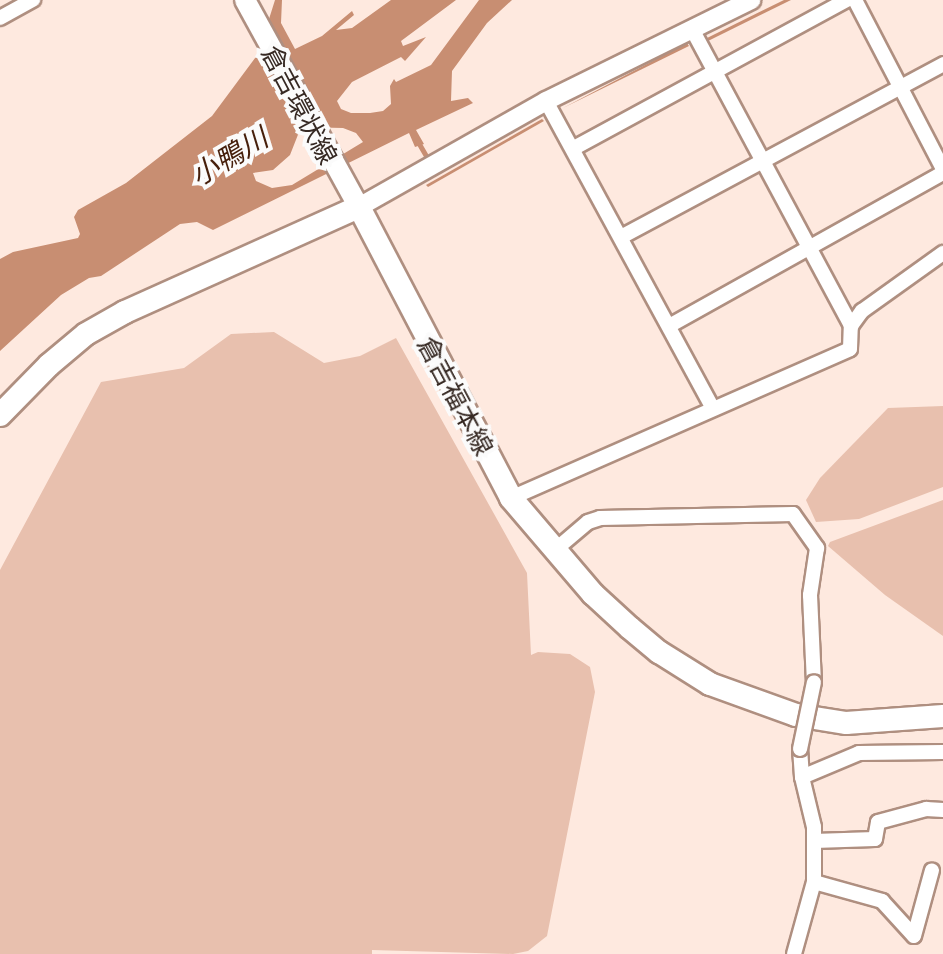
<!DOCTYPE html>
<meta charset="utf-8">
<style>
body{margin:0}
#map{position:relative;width:943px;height:954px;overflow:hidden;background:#fee9df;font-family:Georgia,"Noto Sans JP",serif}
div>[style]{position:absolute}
.green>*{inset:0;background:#e8c0ae}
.water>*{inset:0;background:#c88e72}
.stream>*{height:5px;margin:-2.5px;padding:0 2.5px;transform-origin:2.5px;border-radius:2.5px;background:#c88e72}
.roads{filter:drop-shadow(2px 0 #af8f80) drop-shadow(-2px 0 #af8f80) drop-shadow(0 2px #af8f80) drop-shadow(0 -2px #af8f80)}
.minor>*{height:14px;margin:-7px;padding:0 7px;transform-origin:7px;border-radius:7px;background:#fff}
.tertiary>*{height:18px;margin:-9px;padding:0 9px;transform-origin:9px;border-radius:9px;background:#fff}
.secondary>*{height:20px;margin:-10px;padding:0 10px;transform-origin:10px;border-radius:10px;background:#fff}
.primary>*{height:22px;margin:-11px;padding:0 11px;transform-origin:11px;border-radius:11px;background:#fff}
.bridges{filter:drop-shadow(2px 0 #af8f80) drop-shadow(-2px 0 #af8f80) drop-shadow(0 2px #af8f80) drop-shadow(0 -2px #af8f80)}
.minor-bridge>*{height:14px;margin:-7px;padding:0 7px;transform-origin:7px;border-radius:7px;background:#fff}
span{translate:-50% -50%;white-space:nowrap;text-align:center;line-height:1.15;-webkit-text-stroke:8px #fbfbfb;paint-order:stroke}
.street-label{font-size:26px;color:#362923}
.water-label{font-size:28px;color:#461f0b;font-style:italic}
</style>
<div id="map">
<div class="green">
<i style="clip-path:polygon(274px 332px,324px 363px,360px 356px,396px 338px,527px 573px,531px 655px,538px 652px,570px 654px,590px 667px,595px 692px,547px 936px,528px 951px,513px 954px,372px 950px,372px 954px,0 954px,0 570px,101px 382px,184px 368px,231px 334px)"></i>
<i style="clip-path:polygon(943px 406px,943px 487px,859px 519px,816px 522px,806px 500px,820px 478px,888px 408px)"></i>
<i style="clip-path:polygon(943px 500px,943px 636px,885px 595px,828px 546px,830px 542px)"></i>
</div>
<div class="water">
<i style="clip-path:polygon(evenodd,275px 0,282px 0,281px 23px,295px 49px,322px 36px,352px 11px,354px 15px,336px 30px,352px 28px,391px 0,456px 0,401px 41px,403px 46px,426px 37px,405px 61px,401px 57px,352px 82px,337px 101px,341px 109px,351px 113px,370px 113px,383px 111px,391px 104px,390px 86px,394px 79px,396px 82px,431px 65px,479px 0,512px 0,487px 23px,452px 71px,451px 101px,468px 98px,473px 103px,416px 130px,424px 144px,415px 147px,409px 133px,213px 230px,197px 222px,180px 224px,101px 276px,89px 278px,61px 295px,0 351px,0 259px,13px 252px,78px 238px,80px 234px,74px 217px,78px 210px,126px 183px,212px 116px,258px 54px,275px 0,301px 127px,343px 128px,356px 133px,363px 142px,292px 185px,272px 188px,256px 181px,253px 173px,273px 170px,290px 155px,301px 127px)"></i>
<i style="clip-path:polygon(784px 0,791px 0,706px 42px,705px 39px)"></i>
<i style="clip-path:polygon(687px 43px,689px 46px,563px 108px)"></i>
<i style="clip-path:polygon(542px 119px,544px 121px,428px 187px,426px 185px)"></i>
</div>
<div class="stream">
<i style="left:418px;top:142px;width:22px;rotate:60deg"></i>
</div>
<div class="roads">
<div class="minor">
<i style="left:855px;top:0;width:191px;rotate:62.5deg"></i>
<i style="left:0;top:18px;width:38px;rotate:-29deg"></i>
<i style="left:692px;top:29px;width:337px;rotate:61.8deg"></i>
<i style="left:546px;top:101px;width:350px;rotate:61.5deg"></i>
<i style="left:574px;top:148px;width:311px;rotate:-28.5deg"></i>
<i style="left:621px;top:237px;width:366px;rotate:-28.2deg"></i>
<i style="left:669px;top:326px;width:314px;rotate:-29.2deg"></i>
<i style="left:511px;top:498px;width:370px;rotate:-23.7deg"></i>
<i style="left:850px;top:349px;width:23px;rotate:-88deg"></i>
<i style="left:851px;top:326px;width:19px;rotate:-54deg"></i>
<i style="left:862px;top:311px;width:100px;rotate:-35.6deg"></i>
<i style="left:555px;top:550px;width:43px;rotate:-40.3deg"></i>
<i style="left:588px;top:522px;width:13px;rotate:-18deg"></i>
<i style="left:600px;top:518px;width:193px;rotate:-1.2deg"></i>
<i style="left:793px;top:514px;width:42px;rotate:54.8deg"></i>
<i style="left:817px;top:548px;width:48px;rotate:98.5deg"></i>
<i style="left:810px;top:595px;width:87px;rotate:87.4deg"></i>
<i style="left:802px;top:777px;width:62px;rotate:-22.8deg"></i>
<i style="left:859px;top:753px;width:84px;rotate:-0.7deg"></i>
<i style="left:814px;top:841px;width:61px;rotate:-1.9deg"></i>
<i style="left:875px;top:839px;width:17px;rotate:-80deg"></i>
<i style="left:878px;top:822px;width:50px;rotate:-15.2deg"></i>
<i style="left:926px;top:809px;width:17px;rotate:3deg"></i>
<i style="left:814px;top:882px;width:71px;rotate:15.6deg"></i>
<i style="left:882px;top:901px;width:47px;rotate:47.6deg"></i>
<i style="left:914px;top:936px;width:68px;rotate:-74.7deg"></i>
<i style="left:794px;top:954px;width:75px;rotate:-74.5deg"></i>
<i style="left:814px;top:882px;width:55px;rotate:-90deg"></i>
<i style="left:814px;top:827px;width:51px;rotate:-103.5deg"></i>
<i style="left:802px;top:777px;width:28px;rotate:-94deg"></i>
</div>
<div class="tertiary">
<i style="left:359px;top:207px;width:215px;rotate:-29.5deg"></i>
<i style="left:546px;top:101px;width:229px;rotate:-26.2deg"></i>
</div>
<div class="secondary">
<i style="left:245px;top:0;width:236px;rotate:61.2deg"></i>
</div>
<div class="primary">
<i style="left:0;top:415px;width:70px;rotate:-45.6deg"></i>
<i style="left:49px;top:365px;width:48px;rotate:-40deg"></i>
<i style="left:86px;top:334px;width:45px;rotate:-29.4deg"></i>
<i style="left:125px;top:312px;width:256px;rotate:-24.2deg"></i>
<i style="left:359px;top:207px;width:328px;rotate:62.4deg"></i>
<i style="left:511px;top:498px;width:126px;rotate:49.5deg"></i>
<i style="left:593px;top:594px;width:50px;rotate:42.6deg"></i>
<i style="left:630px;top:628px;width:38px;rotate:40deg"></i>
<i style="left:659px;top:652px;width:60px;rotate:32.1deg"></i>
<i style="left:710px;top:684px;width:91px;rotate:19.8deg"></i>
<i style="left:796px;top:715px;width:51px;rotate:9.1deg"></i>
<i style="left:846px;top:723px;width:97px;rotate:-4.1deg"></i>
</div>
</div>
<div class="bridges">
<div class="minor-bridge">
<i style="left:800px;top:749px;width:68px;rotate:-78.2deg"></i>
</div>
</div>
<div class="street-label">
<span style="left:301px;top:104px;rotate:62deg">倉吉環状線</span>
<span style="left:457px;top:395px;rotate:62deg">倉吉福本線</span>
</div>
<div class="water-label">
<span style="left:228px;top:155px;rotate:-31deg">小鴨川</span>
</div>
</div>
